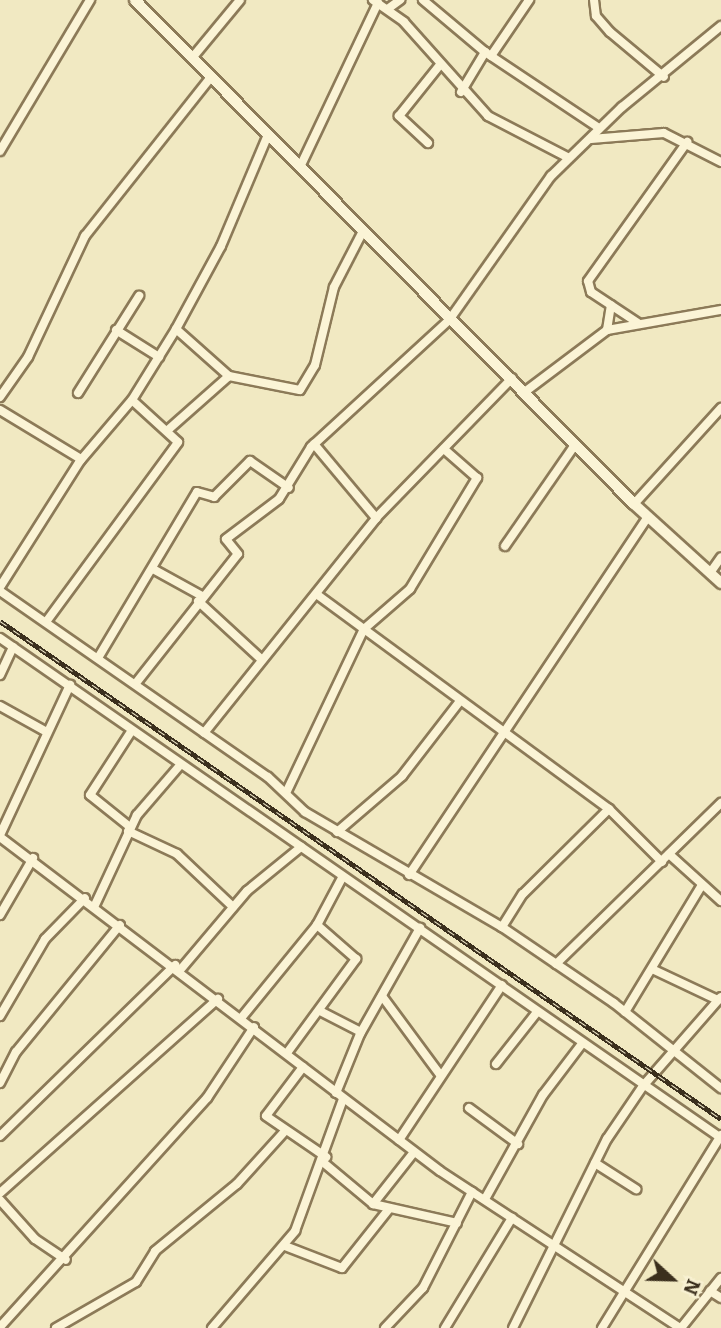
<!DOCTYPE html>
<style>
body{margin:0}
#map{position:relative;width:721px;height:1328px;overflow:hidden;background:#f1e9c2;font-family:Bitter,serif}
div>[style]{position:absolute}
.roads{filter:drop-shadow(2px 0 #8c7a58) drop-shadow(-2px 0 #8c7a58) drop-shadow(0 2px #8c7a58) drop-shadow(0 -2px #8c7a58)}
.street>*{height:8px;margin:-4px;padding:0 4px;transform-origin:4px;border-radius:4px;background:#fbf4d6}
.secondary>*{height:10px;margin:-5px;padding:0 5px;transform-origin:5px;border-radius:5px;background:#fbf4d6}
.rail>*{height:5px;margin-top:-2.5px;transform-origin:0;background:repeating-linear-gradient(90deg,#f8f1d2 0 8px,#3b2f1d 0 16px);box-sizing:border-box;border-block:2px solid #3b2f1d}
span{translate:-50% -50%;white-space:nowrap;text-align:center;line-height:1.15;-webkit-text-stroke:5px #f8f1d2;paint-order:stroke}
.north{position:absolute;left:637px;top:1244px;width:70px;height:70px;-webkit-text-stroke:5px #f8f1d2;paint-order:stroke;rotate:112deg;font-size:19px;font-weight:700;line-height:28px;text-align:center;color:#3b2f1d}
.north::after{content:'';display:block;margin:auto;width:24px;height:32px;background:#3b2f1d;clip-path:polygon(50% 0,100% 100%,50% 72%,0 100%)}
</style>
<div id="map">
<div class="roads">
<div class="street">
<i style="left:373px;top:0;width:38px;rotate:35deg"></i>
<i style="left:404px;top:22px;width:126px;rotate:48.2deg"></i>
<i style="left:488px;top:116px;width:91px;rotate:27.4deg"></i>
<i style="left:423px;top:0;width:81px;rotate:40deg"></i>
<i style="left:485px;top:52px;width:137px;rotate:33.7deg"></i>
<i style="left:594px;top:0;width:16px;rotate:83deg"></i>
<i style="left:596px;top:16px;width:21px;rotate:49deg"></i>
<i style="left:610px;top:32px;width:70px;rotate:39.8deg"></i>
<i style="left:389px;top:8px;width:14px;rotate:-36deg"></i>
<i style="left:491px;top:56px;width:68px;rotate:-55.8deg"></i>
<i style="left:192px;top:58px;width:75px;rotate:-50.4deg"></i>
<i style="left:461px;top:92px;width:47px;rotate:-59deg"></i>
<i style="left:591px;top:139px;width:73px;rotate:-4.7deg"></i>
<i style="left:664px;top:133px;width:64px;rotate:27deg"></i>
<i style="left:428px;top:143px;width:40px;rotate:-137deg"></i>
<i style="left:399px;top:116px;width:64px;rotate:-51.3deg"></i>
<i style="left:0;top:151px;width:176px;rotate:-59.2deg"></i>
<i style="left:300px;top:167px;width:182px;rotate:-64.6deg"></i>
<i style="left:638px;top:323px;width:56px;rotate:-146.6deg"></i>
<i style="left:591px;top:292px;width:11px;rotate:-105deg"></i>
<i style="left:588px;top:281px;width:171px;rotate:-54.5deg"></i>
<i style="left:176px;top:329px;width:71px;rotate:41.6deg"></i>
<i style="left:229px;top:376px;width:72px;rotate:11.2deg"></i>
<i style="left:300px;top:390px;width:29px;rotate:-59deg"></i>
<i style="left:315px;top:365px;width:80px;rotate:-76.3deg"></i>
<i style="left:334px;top:287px;width:63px;rotate:-62.6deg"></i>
<i style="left:116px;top:330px;width:51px;rotate:32.1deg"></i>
<i style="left:607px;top:330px;width:25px;rotate:-81deg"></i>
<i style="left:526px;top:391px;width:101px;rotate:-37deg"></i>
<i style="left:607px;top:330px;width:116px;rotate:-10deg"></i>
<i style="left:78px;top:393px;width:115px;rotate:-57.8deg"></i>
<i style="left:0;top:397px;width:49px;rotate:-55deg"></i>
<i style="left:28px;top:357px;width:134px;rotate:-64.8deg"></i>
<i style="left:85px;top:236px;width:203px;rotate:-51.6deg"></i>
<i style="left:0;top:410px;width:95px;rotate:31.2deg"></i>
<i style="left:169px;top:429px;width:80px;rotate:-41.5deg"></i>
<i style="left:314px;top:444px;width:97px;rotate:50deg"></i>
<i style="left:634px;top:504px;width:130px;rotate:-47.8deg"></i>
<i style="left:505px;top:546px;width:123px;rotate:-55.3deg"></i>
<i style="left:153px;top:569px;width:56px;rotate:28.9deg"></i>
<i style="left:710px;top:573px;width:19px;rotate:-55deg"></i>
<i style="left:0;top:587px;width:149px;rotate:-57.6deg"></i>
<i style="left:80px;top:461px;width:80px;rotate:-49.6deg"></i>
<i style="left:132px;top:400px;width:84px;rotate:-58.2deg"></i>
<i style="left:176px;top:329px;width:94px;rotate:-61.5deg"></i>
<i style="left:221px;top:246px;width:121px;rotate:-67.1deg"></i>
<i style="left:0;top:591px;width:326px;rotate:34.8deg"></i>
<i style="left:268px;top:777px;width:51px;rotate:43.4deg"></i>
<i style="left:305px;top:812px;width:228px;rotate:30.3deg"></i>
<i style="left:502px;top:927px;width:135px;rotate:34.2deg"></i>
<i style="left:614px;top:1003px;width:137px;rotate:38.5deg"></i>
<i style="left:319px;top:596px;width:360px;rotate:36.3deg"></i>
<i style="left:609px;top:809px;width:75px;rotate:45deg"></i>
<i style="left:198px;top:601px;width:86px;rotate:42.6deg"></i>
<i style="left:46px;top:622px;width:223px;rotate:-53.7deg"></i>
<i style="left:178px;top:442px;width:62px;rotate:-137.6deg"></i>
<i style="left:0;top:638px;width:877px;rotate:34.74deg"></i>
<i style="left:98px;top:658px;width:193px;rotate:-59.2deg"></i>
<i style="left:197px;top:492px;width:18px;rotate:16deg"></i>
<i style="left:214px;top:497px;width:51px;rotate:-45deg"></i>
<i style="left:250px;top:461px;width:47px;rotate:34.7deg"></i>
<i style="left:0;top:675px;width:31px;rotate:-65deg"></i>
<i style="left:136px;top:683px;width:164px;rotate:-51.7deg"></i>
<i style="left:238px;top:554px;width:19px;rotate:-129deg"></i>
<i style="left:226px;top:539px;width:66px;rotate:-37deg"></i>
<i style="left:279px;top:499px;width:61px;rotate:-58.4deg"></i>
<i style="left:311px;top:447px;width:189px;rotate:-42.6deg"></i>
<i style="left:450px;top:319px;width:175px;rotate:-54.8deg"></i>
<i style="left:551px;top:176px;width:99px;rotate:-44.2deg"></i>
<i style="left:622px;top:107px;width:128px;rotate:-39.3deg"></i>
<i style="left:0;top:706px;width:54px;rotate:29deg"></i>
<i style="left:204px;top:733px;width:275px;rotate:-51.3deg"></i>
<i style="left:376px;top:518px;width:195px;rotate:-45.8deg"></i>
<i style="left:286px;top:793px;width:182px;rotate:-64.6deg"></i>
<i style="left:364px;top:629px;width:61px;rotate:-41deg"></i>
<i style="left:410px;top:589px;width:130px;rotate:-58.9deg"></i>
<i style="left:477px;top:478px;width:44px;rotate:-138.7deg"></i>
<i style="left:130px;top:827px;width:51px;rotate:-141.3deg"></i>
<i style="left:90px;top:795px;width:77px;rotate:-57.1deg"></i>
<i style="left:128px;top:831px;width:54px;rotate:25.1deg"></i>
<i style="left:177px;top:854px;width:77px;rotate:43.4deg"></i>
<i style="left:337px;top:832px;width:86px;rotate:-40.7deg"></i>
<i style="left:402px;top:776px;width:95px;rotate:-52.3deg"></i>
<i style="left:0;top:835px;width:166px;rotate:-65deg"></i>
<i style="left:0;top:837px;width:552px;rotate:37.2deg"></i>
<i style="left:440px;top:1171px;width:287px;rotate:33.2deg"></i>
<i style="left:669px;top:854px;width:70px;rotate:42.1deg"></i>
<i style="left:409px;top:875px;width:430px;rotate:-56.3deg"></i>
<i style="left:95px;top:905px;width:99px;rotate:-65deg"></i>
<i style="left:137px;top:815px;width:67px;rotate:-49.2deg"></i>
<i style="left:0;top:915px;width:66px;rotate:-59.9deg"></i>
<i style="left:502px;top:927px;width:39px;rotate:-58deg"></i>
<i style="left:523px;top:894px;width:121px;rotate:-44.7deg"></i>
<i style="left:556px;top:964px;width:231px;rotate:-44.3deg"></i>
<i style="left:181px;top:969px;width:102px;rotate:-49.8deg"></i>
<i style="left:247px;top:891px;width:70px;rotate:-39.2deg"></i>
<i style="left:652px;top:969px;width:73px;rotate:25.2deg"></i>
<i style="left:382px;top:996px;width:99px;rotate:53.6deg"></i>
<i style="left:320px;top:1011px;width:46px;rotate:27.1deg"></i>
<i style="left:625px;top:1012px;width:149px;rotate:-58.8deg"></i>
<i style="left:0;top:1016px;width:89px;rotate:-59.7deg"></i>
<i style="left:45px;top:939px;width:57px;rotate:-45.7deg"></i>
<i style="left:242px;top:1017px;width:119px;rotate:-50.8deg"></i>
<i style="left:317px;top:925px;width:55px;rotate:-62deg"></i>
<i style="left:287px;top:1053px;width:117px;rotate:-53.7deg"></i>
<i style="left:356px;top:959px;width:52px;rotate:-138.9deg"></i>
<i style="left:496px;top:1064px;width:66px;rotate:-51.7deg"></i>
<i style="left:303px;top:1067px;width:61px;rotate:127.1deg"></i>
<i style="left:266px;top:1116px;width:73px;rotate:34.3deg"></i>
<i style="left:0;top:1083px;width:35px;rotate:-63deg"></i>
<i style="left:16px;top:1052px;width:164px;rotate:-50.7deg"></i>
<i style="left:336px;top:1093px;width:64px;rotate:-67.9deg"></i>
<i style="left:360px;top:1034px;width:122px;rotate:-60.5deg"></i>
<i style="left:469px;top:1108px;width:61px;rotate:36.3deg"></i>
<i style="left:0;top:1136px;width:245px;rotate:-44.3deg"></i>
<i style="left:399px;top:1140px;width:186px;rotate:-56.4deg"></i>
<i style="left:324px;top:1163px;width:64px;rotate:39.9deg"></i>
<i style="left:373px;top:1204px;width:86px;rotate:12.7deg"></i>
<i style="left:595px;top:1163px;width:49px;rotate:32.4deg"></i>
<i style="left:0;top:1193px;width:292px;rotate:-41.7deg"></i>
<i style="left:485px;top:1199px;width:119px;rotate:-60.9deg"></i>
<i style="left:543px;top:1095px;width:63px;rotate:-52.8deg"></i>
<i style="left:0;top:1200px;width:52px;rotate:48.1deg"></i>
<i style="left:35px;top:1239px;width:37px;rotate:34deg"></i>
<i style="left:373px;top:1204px;width:66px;rotate:-51.7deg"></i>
<i style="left:285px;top:1246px;width:61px;rotate:21.1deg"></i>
<i style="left:342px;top:1268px;width:75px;rotate:-51.5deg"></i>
<i style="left:710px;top:1291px;width:13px;rotate:32deg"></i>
<i style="left:0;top:1327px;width:309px;rotate:-47.9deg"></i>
<i style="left:207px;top:1098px;width:85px;rotate:-56.5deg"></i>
<i style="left:56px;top:1328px;width:92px;rotate:-29.9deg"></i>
<i style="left:136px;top:1282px;width:36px;rotate:-58deg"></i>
<i style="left:155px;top:1251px;width:106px;rotate:-39.3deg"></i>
<i style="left:237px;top:1184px;width:72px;rotate:-47.8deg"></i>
<i style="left:212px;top:1328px;width:128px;rotate:-49.4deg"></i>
<i style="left:295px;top:1231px;width:140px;rotate:-70deg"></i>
<i style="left:385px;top:1328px;width:55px;rotate:-46.5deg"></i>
<i style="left:423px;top:1288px;width:108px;rotate:-63deg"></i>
<i style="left:445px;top:1328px;width:129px;rotate:-58.7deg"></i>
<i style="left:513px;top:1328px;width:211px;rotate:-63.6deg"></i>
<i style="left:607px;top:1139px;width:64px;rotate:-55.8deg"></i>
<i style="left:643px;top:1086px;width:118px;rotate:-48.8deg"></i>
<i style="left:602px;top:1328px;width:227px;rotate:-58.3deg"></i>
<i style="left:681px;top:1328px;width:64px;rotate:-51.3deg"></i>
</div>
<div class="secondary">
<i style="left:135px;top:0;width:709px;rotate:45.29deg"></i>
<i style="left:634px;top:504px;width:118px;rotate:42.2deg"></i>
</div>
</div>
<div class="rail">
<i style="left:0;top:621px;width:876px;rotate:34.63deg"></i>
</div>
<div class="north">N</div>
</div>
